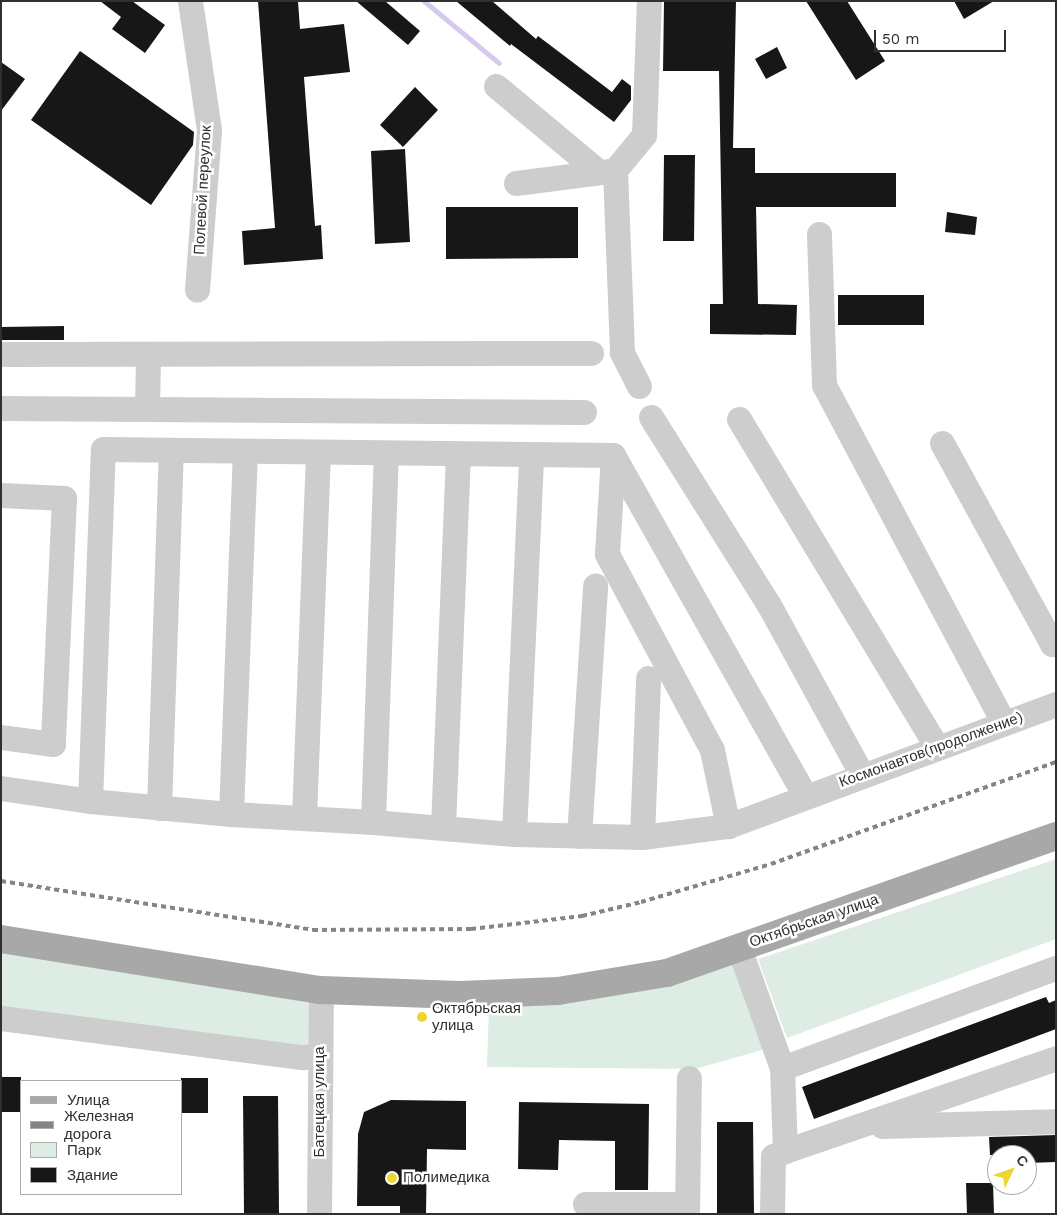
<!DOCTYPE html>
<meta charset="utf-8">
<style>
body{margin:0}
#map{position:relative;width:1057px;height:1215px;overflow:hidden;background:#fff;font-family:"Work Sans",sans-serif}
div>[style]{position:absolute}
.green>*{inset:0;background:#ddede4}
.stream>*{height:5px;margin:-2.5px;padding:0 2.5px;transform-origin:2.5px;border-radius:2.5px;background:#d6c9ee}
.building>*{inset:0;background:#171717}
.minor>*{height:25px;margin:-12.5px;padding:0 12.5px;transform-origin:12.5px;border-radius:12.5px;background:#cdcdcd}
.major>*{height:28px;margin:-14px;padding:0 14px;transform-origin:14px;border-radius:14px;background:#a8a8a8}
.rail>*{height:4px;margin-top:-2px;transform-origin:0;background:repeating-linear-gradient(90deg,#858585 0 5px,transparent 0 9px)}
.dots>*{width:14px;height:14px;translate:-50% -50%;box-sizing:border-box;border:2px solid #fff;border-radius:50%}
span{translate:-50% -50%;white-space:nowrap;text-align:center;line-height:1.15;-webkit-text-stroke:5px #fff;paint-order:stroke}
.street-label{font-size:15px;color:#303030}
.poi-label{font-size:15px;color:#303030}
.left{translate:0 -50%;text-align:left}
.frame{position:absolute;inset:0;border:2px solid #303030;pointer-events:none}
.legend{position:absolute;left:20px;top:1080px;width:162px;height:115px;box-sizing:border-box;background:#fff;border:1px solid #acacac;margin:0;padding:6px 9px;list-style:none;font-size:15px;color:#303030}
.legend li{display:flex;align-items:center;gap:10px;height:25px}
.legend b{width:25px;border:1px solid #acacac}
.north{position:absolute;left:987px;top:1145px;width:50px;height:50px;box-sizing:border-box;background:#fff;border:1px solid #acacac;border-radius:50%;rotate:48deg;font-size:14px;font-weight:700;line-height:20px;text-align:center;color:#303030}
.north::after{content:'';display:block;margin:auto;width:18px;height:22px;background:#edd72c;clip-path:polygon(50% 0,100% 100%,50% 72%,0 100%)}
.scale{position:absolute;left:874px;top:30px;width:132px;height:22px;box-sizing:border-box;border:2px solid #303030;border-top:0;padding-left:6px;font-size:15px;line-height:18px;white-space:nowrap;color:#303030;-webkit-text-stroke:4px #fff;paint-order:stroke}
</style>
<div id="map">
<div class="green">
<i style="clip-path:polygon(1056px 859px,1056px 939px,787px 1038px,758px 959px)"></i>
<i style="clip-path:polygon(1px 951px,315px 995px,315px 1052px,1px 1011px)"></i>
<i style="clip-path:polygon(736px 962px,769px 1048px,695px 1069px,487px 1067px,489px 1004px)"></i>
</div>
<div class="stream">
<i style="left:424px;top:1px;width:97px;rotate:39.6deg"></i>
</div>
<div class="building">
<i style="clip-path:polygon(100px 1px,132px 1px,165px 25px,145px 53px,112px 29px,121px 17px)"></i>
<i style="clip-path:polygon(258px 1px,298px 1px,300px 29px,344px 24px,350px 72px,304px 77px,315px 226px,321px 225px,323px 259px,244px 265px,242px 231px,275px 228px)"></i>
<i style="clip-path:polygon(356px 1px,385px 1px,420px 31px,408px 45px)"></i>
<i style="clip-path:polygon(456px 1px,492px 1px,536px 39px,538px 36px,612px 92px,622px 79px,631px 86px,631px 100px,614px 122px,511px 44px,510px 46px)"></i>
<i style="clip-path:polygon(664px 1px,736px 1px,733px 148px,755px 148px,755px 173px,896px 173px,896px 207px,756px 207px,758px 304px,797px 305px,796px 335px,710px 334px,710px 304px,723px 304px,719px 71px,663px 71px)"></i>
<i style="clip-path:polygon(806px 1px,847px 1px,885px 61px,856px 80px)"></i>
<i style="clip-path:polygon(954px 1px,994px 1px,964px 19px)"></i>
<i style="clip-path:polygon(777px 47px,787px 68px,766px 79px,755px 59px)"></i>
<i style="clip-path:polygon(80px 51px,194px 132px,193px 145px,151px 205px,31px 120px)"></i>
<i style="clip-path:polygon(1px 62px,25px 79px,1px 111px)"></i>
<i style="clip-path:polygon(415px 87px,438px 110px,403px 147px,380px 125px)"></i>
<i style="clip-path:polygon(405px 149px,410px 242px,375px 244px,371px 151px)"></i>
<i style="clip-path:polygon(664px 155px,695px 155px,694px 241px,663px 241px)"></i>
<i style="clip-path:polygon(446px 207px,578px 207px,578px 258px,446px 259px)"></i>
<i style="clip-path:polygon(947px 212px,977px 217px,975px 235px,945px 232px)"></i>
<i style="clip-path:polygon(838px 295px,924px 295px,924px 325px,838px 325px)"></i>
<i style="clip-path:polygon(64px 326px,64px 340px,1px 340px,1px 327px)"></i>
<i style="clip-path:polygon(1046px 997px,1049px 1003px,1056px 1000px,1056px 1029px,814px 1119px,802px 1087px)"></i>
<i style="clip-path:polygon(1px 1077px,21px 1077px,21px 1112px,1px 1112px)"></i>
<i style="clip-path:polygon(181px 1078px,208px 1078px,208px 1113px,181px 1113px)"></i>
<i style="clip-path:polygon(243px 1096px,278px 1096px,279px 1214px,244px 1214px)"></i>
<i style="clip-path:polygon(391px 1100px,466px 1101px,466px 1150px,427px 1149px,426px 1214px,400px 1214px,400px 1206px,357px 1206px,358px 1134px,364px 1112px)"></i>
<i style="clip-path:polygon(519px 1102px,649px 1104px,648px 1190px,615px 1190px,615px 1141px,559px 1140px,558px 1170px,518px 1169px)"></i>
<i style="clip-path:polygon(717px 1122px,753px 1122px,754px 1214px,717px 1214px)"></i>
<i style="clip-path:polygon(1056px 1135px,1056px 1162px,1027px 1163px,1027px 1155px,990px 1155px,989px 1137px)"></i>
<i style="clip-path:polygon(966px 1183px,993px 1183px,994px 1214px,967px 1214px)"></i>
</div>
<div class="minor">
<i style="left:190px;top:1px;width:130px;rotate:81.6deg"></i>
<i style="left:209px;top:130px;width:160px;rotate:94.3deg"></i>
<i style="left:496px;top:86px;width:134px;rotate:39.9deg"></i>
<i style="left:516px;top:183px;width:95px;rotate:-7.3deg"></i>
<i style="left:819px;top:234px;width:151px;rotate:88.1deg"></i>
<i style="left:824px;top:385px;width:383px;rotate:62deg"></i>
<i style="left:1px;top:354px;width:590px;rotate:-0.1deg"></i>
<i style="left:639px;top:386px;width:38px;rotate:-117deg"></i>
<i style="left:622px;top:352px;width:182px;rotate:-92.2deg"></i>
<i style="left:615px;top:170px;width:45px;rotate:-50.4deg"></i>
<i style="left:644px;top:135px;width:134px;rotate:-87.9deg"></i>
<i style="left:1px;top:408px;width:583px;rotate:0.39deg"></i>
<i style="left:147px;top:408px;width:54px;rotate:-88.9deg"></i>
<i style="left:651px;top:417px;width:222px;rotate:57.9deg"></i>
<i style="left:769px;top:605px;width:194px;rotate:61.3deg"></i>
<i style="left:739px;top:419px;width:383px;rotate:58.9deg"></i>
<i style="left:942px;top:443px;width:229px;rotate:61.3deg"></i>
<i style="left:1052px;top:644px;width:4px;rotate:-27deg"></i>
<i style="left:613px;top:455px;width:99px;rotate:93.5deg"></i>
<i style="left:607px;top:554px;width:222px;rotate:61.8deg"></i>
<i style="left:712px;top:750px;width:78px;rotate:78.1deg"></i>
<i style="left:1px;top:495px;width:63px;rotate:2.7deg"></i>
<i style="left:64px;top:498px;width:246px;rotate:92.6deg"></i>
<i style="left:53px;top:744px;width:52px;rotate:-172.3deg"></i>
<i style="left:1px;top:788px;width:90px;rotate:8.3deg"></i>
<i style="left:90px;top:801px;width:142px;rotate:5.3deg"></i>
<i style="left:231px;top:814px;width:142px;rotate:3.2deg"></i>
<i style="left:373px;top:822px;width:142px;rotate:4.9deg"></i>
<i style="left:514px;top:834px;width:128px;rotate:1.3deg"></i>
<i style="left:642px;top:837px;width:87px;rotate:-7.3deg"></i>
<i style="left:728px;top:826px;width:350px;rotate:-20.4deg"></i>
<i style="left:90px;top:801px;width:352px;rotate:-87.9deg"></i>
<i style="left:103px;top:449px;width:510px;rotate:0.67deg"></i>
<i style="left:613px;top:455px;width:391px;rotate:60.6deg"></i>
<i style="left:159px;top:808px;width:357px;rotate:-88.1deg"></i>
<i style="left:231px;top:814px;width:362px;rotate:-87.8deg"></i>
<i style="left:304px;top:817px;width:365px;rotate:-87.8deg"></i>
<i style="left:373px;top:822px;width:369px;rotate:-88deg"></i>
<i style="left:443px;top:827px;width:373px;rotate:-87.7deg"></i>
<i style="left:514px;top:834px;width:380px;rotate:-87.4deg"></i>
<i style="left:579px;top:836px;width:251px;rotate:-86.3deg"></i>
<i style="left:642px;top:837px;width:159px;rotate:-87.8deg"></i>
<i style="left:739px;top:948px;width:127px;rotate:70.3deg"></i>
<i style="left:782px;top:1068px;width:83px;rotate:87.9deg"></i>
<i style="left:785px;top:1151px;width:13px;rotate:157deg"></i>
<i style="left:773px;top:1156px;width:58px;rotate:91deg"></i>
<i style="left:1px;top:1018px;width:305px;rotate:7.4deg"></i>
<i style="left:303px;top:1057px;width:16px;rotate:-4deg"></i>
<i style="left:782px;top:1068px;width:292px;rotate:-20.1deg"></i>
<i style="left:882px;top:1126px;width:174px;rotate:-1.6deg"></i>
<i style="left:785px;top:1151px;width:287px;rotate:-18.9deg"></i>
<i style="left:585px;top:1204px;width:102px"></i>
<i style="left:319px;top:1214px;width:224px;rotate:-89.5deg"></i>
<i style="left:687px;top:1214px;width:136px;rotate:-89.2deg"></i>
</div>
<div class="major">
<i style="left:1px;top:939px;width:324px;rotate:9.1deg"></i>
<i style="left:321px;top:990px;width:138px;rotate:2.1deg"></i>
<i style="left:459px;top:995px;width:99px;rotate:-2.3deg"></i>
<i style="left:558px;top:991px;width:110px;rotate:-9.4deg"></i>
<i style="left:667px;top:973px;width:412px;rotate:-19.4deg"></i>
</div>
<div class="rail">
<i style="left:1px;top:881px;width:316px;rotate:8.9deg"></i>
<i style="left:313px;top:930px;width:158px;rotate:-0.4deg"></i>
<i style="left:471px;top:929px;width:112px;rotate:-6.7deg"></i>
<i style="left:582px;top:916px;width:61px;rotate:-13.3deg"></i>
<i style="left:641px;top:902px;width:135px;rotate:-16.3deg"></i>
<i style="left:771px;top:864px;width:303px;rotate:-19.7deg"></i>
</div>
<div class="dots">
<i style="left:422px;top:1017px;background:#edd72c"></i>
<i style="left:392px;top:1178px;background:#edd72c"></i>
</div>
<div class="street-label">
<span style="left:203px;top:190px;rotate:-87deg">Полевой переулок</span>
<span style="left:931px;top:750px;rotate:-20deg">Космонавтов(продолжение)</span>
<span style="left:814px;top:921px;rotate:-19deg">Октябрьская улица</span>
<span style="left:320px;top:1102px;rotate:-90deg">Батецкая улица</span>
</div>
<div class="poi-label">
<span class="left" style="left:432px;top:1017px">Октябрьская<br>улица</span>
<span class="left" style="left:403px;top:1178px">Полимедика</span>
</div>
<div class="frame"></div>
<ul class="legend">
<li><b style="height:6px;background:#a8a8a8"></b>Улица</li>
<li><b style="height:6px;background:#858585"></b>Железная дорога</li>
<li><b style="height:14px;background:#ddede4"></b>Парк</li>
<li><b style="height:14px;background:#171717"></b>Здание</li>
</ul>
<div class="north">С</div>
<div class="scale">50 m</div>
</div>
